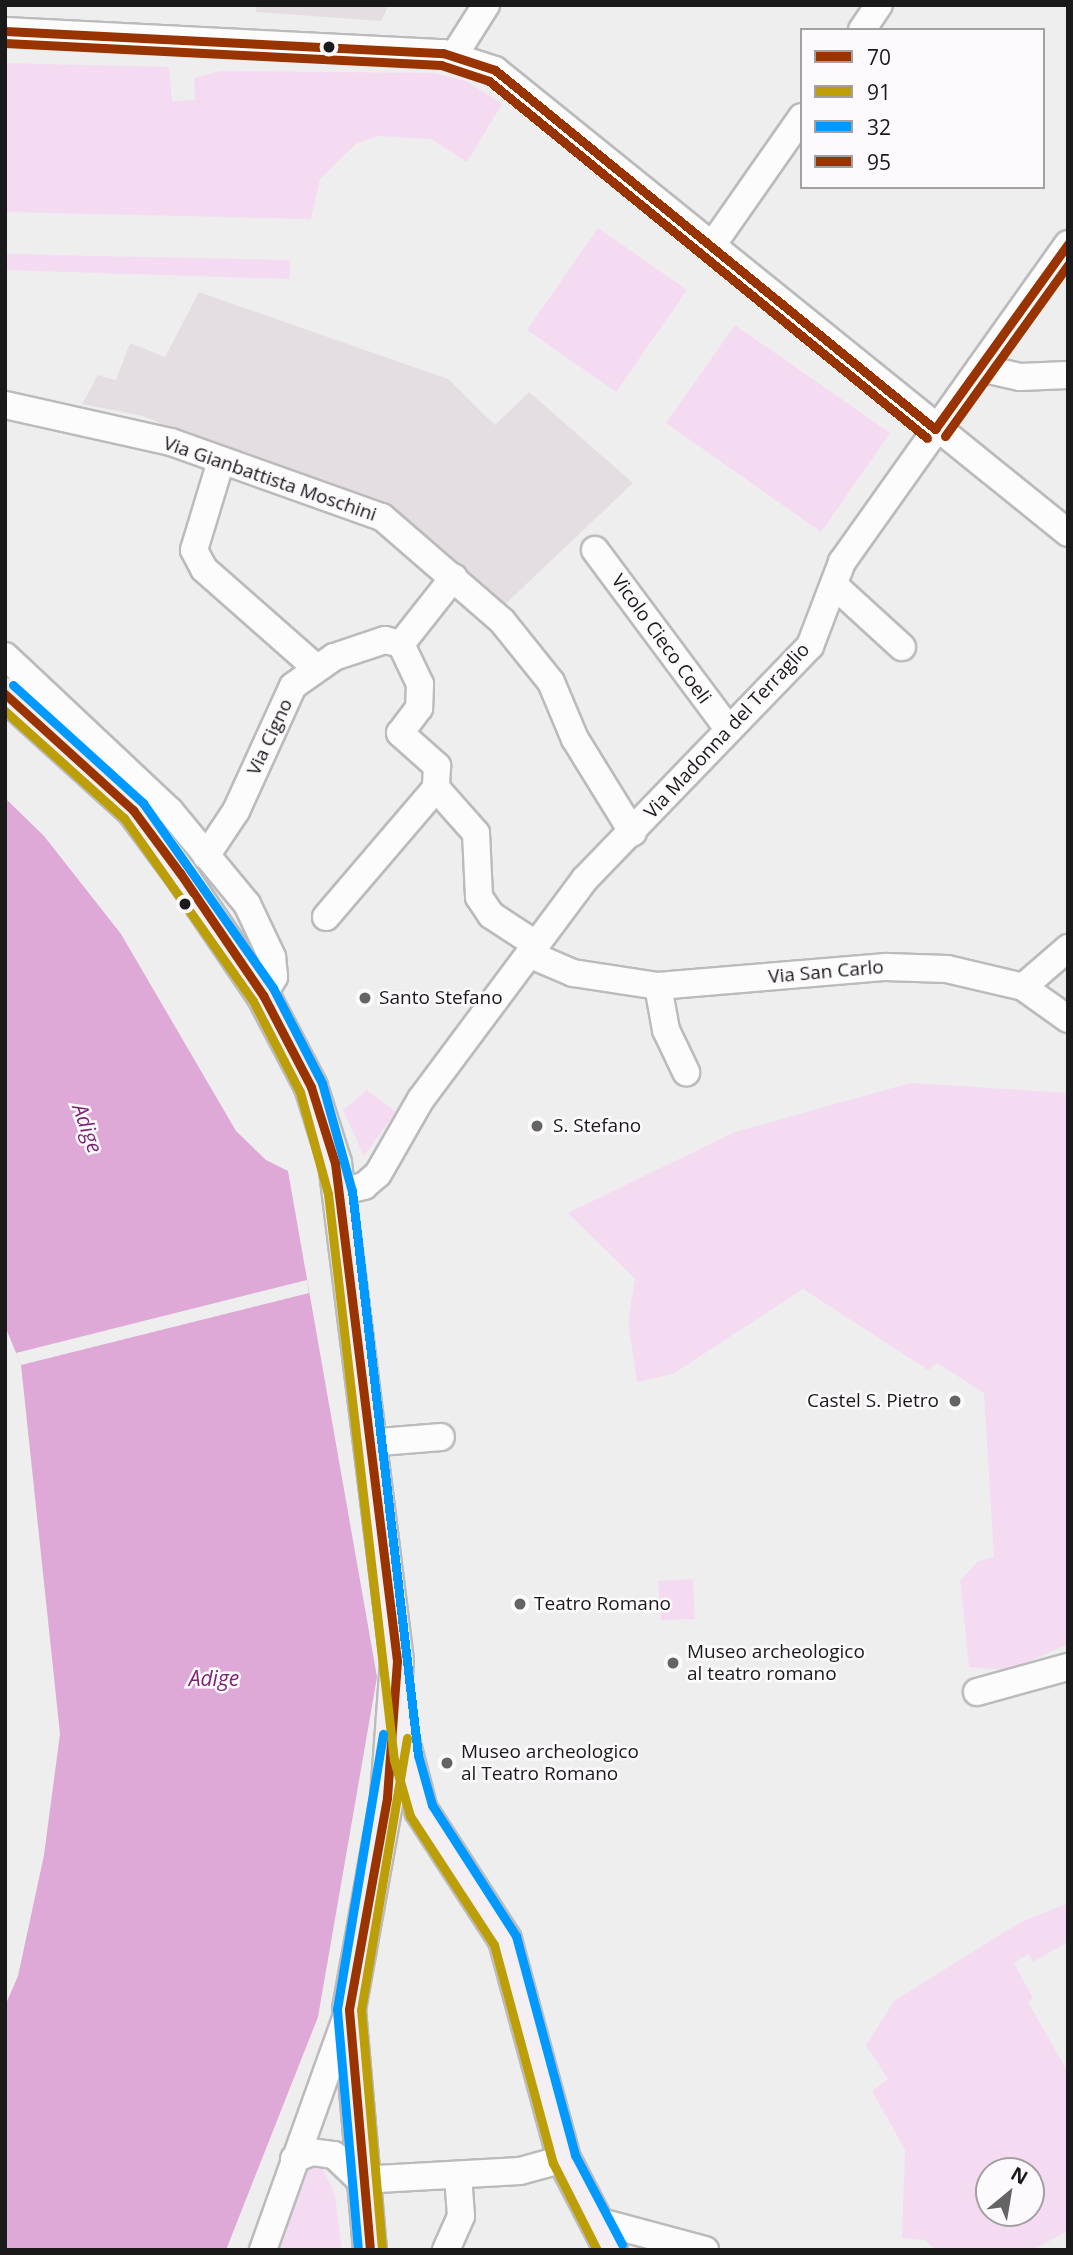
<!DOCTYPE html>
<style>
body{margin:0}
#map{position:relative;width:1073px;height:2255px;overflow:hidden;background:#efeeef;font-family:"Open Sans",sans-serif}
div>[style]{position:absolute}
.built>*{inset:0;background:#e4dee3}
.green>*{inset:0;background:#f5dbf1}
.water>*{inset:0;background:#dea8d7}
.pier>*{inset:0;background:#efeeef}
.roads{filter:drop-shadow(2px 0 #bcbbbc) drop-shadow(-2px 0 #bcbbbc) drop-shadow(0 2px #bcbbbc) drop-shadow(0 -2px #bcbbbc)}
.minor>*{height:26px;margin:-13px;padding:0 13px;transform-origin:13px;border-radius:13px;background:#fdfcfd}
.major>*{height:32px;margin:-16px;padding:0 16px;transform-origin:16px;border-radius:16px;background:#f3eff2}
.bus-1>*{height:9px;margin:-4.5px;padding:0 4.5px;transform-origin:4.5px;border-radius:4.5px;background:#930}
.bus-2>*{height:9px;margin:-4.5px;padding:0 4.5px;transform-origin:4.5px;border-radius:4.5px;background:#bb9e08}
.bus-3>*{height:9px;margin:-4.5px;padding:0 4.5px;transform-origin:4.5px;border-radius:4.5px;background:#09f}
.bus-4>*{height:9px;margin:-4.5px;padding:0 4.5px;transform-origin:4.5px;border-radius:4.5px;background:#930}
.dots>*{width:19px;height:19px;translate:-50% -50%;box-sizing:border-box;border:4px solid #fdfafd;border-radius:50%}
span{translate:-50% -50%;white-space:nowrap;text-align:center;line-height:1.15;-webkit-text-stroke:5px #fdfafd;paint-order:stroke}
.street-label{font-size:19px;color:#1b1a1a}
.poi-label{font-size:19px;color:#1b1a1a}
.left{translate:0 -50%;text-align:left}
.right{translate:-100% -50%;text-align:right}
.water-label{font-size:21px;color:#7d2275;font-style:italic}
.frame{position:absolute;inset:0;border:7px solid #1b1a1a;pointer-events:none}
.legend{position:absolute;left:800px;top:28px;width:245px;height:161px;box-sizing:border-box;background:#fdfafd;border:2px solid #a3a0a2;margin:0;padding:9px 12px;list-style:none;font-size:21px;color:#1b1a1a}
.legend li{display:flex;align-items:center;gap:14px;height:35px}
.legend b{width:35px;border:2px solid #a3a0a2}
.north{position:absolute;left:975px;top:2157px;width:70px;height:70px;box-sizing:border-box;background:#fdfafd;border:2px solid #a3a0a2;border-radius:50%;rotate:30deg;font-size:19px;font-weight:700;line-height:28px;text-align:center;color:#1b1a1a}
.north::after{content:'';display:block;margin:auto;width:24px;height:32px;background:#656465;clip-path:polygon(50% 0,100% 100%,50% 72%,0 100%)}
</style>
<div id="map">
<div class="built">
<i style="clip-path:polygon(257px 5px,389px 5px,381px 21px,256px 12px)"></i>
<i style="clip-path:polygon(199px 292px,448px 379px,495px 425px,529px 392px,633px 483px,500px 609px,391px 504px,213px 446px,143px 416px,82px 404px,98px 375px,116px 380px,130px 343px,165px 357px)"></i>
</div>
<div class="green">
<i style="clip-path:polygon(5px 63px,169px 67px,172px 101px,195px 100px,194px 78px,220px 71px,434px 73px,466px 81px,502px 104px,467px 162px,431px 139px,378px 136px,356px 144px,320px 179px,311px 219px,5px 212px)"></i>
<i style="clip-path:polygon(598px 228px,687px 290px,616px 392px,527px 330px)"></i>
<i style="clip-path:polygon(5px 254px,290px 260px,290px 279px,5px 270px)"></i>
<i style="clip-path:polygon(735px 325px,890px 433px,821px 532px,666px 423px)"></i>
<i style="clip-path:polygon(910px 1083px,1068px 1093px,1068px 1644px,1009px 1670px,969px 1667px,960px 1581px,978px 1561px,994px 1557px,984px 1393px,937px 1363px,928px 1370px,803px 1289px,673px 1374px,637px 1382px,628px 1322px,635px 1279px,568px 1213px,735px 1132px)"></i>
<i style="clip-path:polygon(367px 1090px,396px 1112px,364px 1156px,343px 1110px)"></i>
<i style="clip-path:polygon(693px 1579px,695px 1619px,661px 1620px,658px 1581px)"></i>
<i style="clip-path:polygon(evenodd,1068px 1903px,1068px 1942px,1033px 1962px,1029px 1954px,1014px 1963px,1033px 1998px,1028px 2002px,1068px 2072px,1068px 2231px,1032px 2250px,935px 2250px,925px 2240px,902px 2238px,905px 2150px,872px 2091px,888px 2079px,866px 2045px,894px 2001px,1021px 1922px,1068px 1903px,989px 2171px,1031px 2171px,1031px 2213px,989px 2213px,989px 2171px)"></i>
<i style="clip-path:polygon(321px 2166px,335px 2194px,342px 2250px,272px 2250px,294px 2185px,306px 2170px)"></i>
</div>
<div class="water">
<i style="clip-path:polygon(5px 798px,44px 836px,121px 934px,236px 1131px,266px 1160px,288px 1171px,377px 1677px,318px 2017px,226px 2250px,5px 2250px,5px 2006px,18px 1976px,44px 1855px,60px 1734px,21px 1365px,5px 1326px)"></i>
</div>
<div class="pier">
<i style="clip-path:polygon(307px 1280px,309px 1293px,21px 1365px,16px 1353px)"></i>
</div>
<div class="roads">
<div class="minor">
<i style="left:862px;top:30px;width:30px;rotate:-56deg"></i>
<i style="left:5px;top:31px;width:439px;rotate:2.9deg"></i>
<i style="left:443px;top:53px;width:55px;rotate:18.1deg"></i>
<i style="left:495px;top:70px;width:737px;rotate:38.94deg"></i>
<i style="left:455px;top:54px;width:58px;rotate:-57.7deg"></i>
<i style="left:713px;top:244px;width:155px;rotate:-55deg"></i>
<i style="left:980px;top:368px;width:41px;rotate:12.7deg"></i>
<i style="left:1020px;top:377px;width:48px;rotate:-2.4deg"></i>
<i style="left:5px;top:405px;width:170px;rotate:12.6deg"></i>
<i style="left:171px;top:442px;width:224px;rotate:19.6deg"></i>
<i style="left:382px;top:517px;width:159px;rotate:40.9deg"></i>
<i style="left:502px;top:621px;width:78px;rotate:51.2deg"></i>
<i style="left:551px;top:682px;width:62px;rotate:67.2deg"></i>
<i style="left:575px;top:739px;width:110px;rotate:58.3deg"></i>
<i style="left:221px;top:461px;width:93px;rotate:106.9deg"></i>
<i style="left:194px;top:550px;width:21px;rotate:62deg"></i>
<i style="left:204px;top:569px;width:148px;rotate:41.4deg"></i>
<i style="left:595px;top:550px;width:221px;rotate:53.3deg"></i>
<i style="left:834px;top:585px;width:92px;rotate:42.4deg"></i>
<i style="left:401px;top:644px;width:85px;rotate:-51.7deg"></i>
<i style="left:5px;top:656px;width:226px;rotate:43.2deg"></i>
<i style="left:170px;top:811px;width:121px;rotate:50.4deg"></i>
<i style="left:247px;top:904px;width:59px;rotate:64.7deg"></i>
<i style="left:272px;top:957px;width:20px;rotate:84deg"></i>
<i style="left:274px;top:977px;width:21px;rotate:121deg"></i>
<i style="left:206px;top:856px;width:54px;rotate:-56.3deg"></i>
<i style="left:236px;top:811px;width:137px;rotate:-65.5deg"></i>
<i style="left:293px;top:686px;width:50px;rotate:-35.3deg"></i>
<i style="left:334px;top:657px;width:54px;rotate:-18.4deg"></i>
<i style="left:385px;top:640px;width:16px;rotate:14deg"></i>
<i style="left:401px;top:644px;width:44px;rotate:64.6deg"></i>
<i style="left:420px;top:684px;width:24px;rotate:92deg"></i>
<i style="left:419px;top:708px;width:31px;rotate:127deg"></i>
<i style="left:400px;top:733px;width:50px;rotate:41.7deg"></i>
<i style="left:437px;top:766px;width:22px;rotate:93deg"></i>
<i style="left:436px;top:788px;width:60px;rotate:48.4deg"></i>
<i style="left:476px;top:833px;width:64px;rotate:87.3deg"></i>
<i style="left:479px;top:897px;width:22px;rotate:56deg"></i>
<i style="left:491px;top:915px;width:55px;rotate:33.1deg"></i>
<i style="left:326px;top:917px;width:170px;rotate:-49.5deg"></i>
<i style="left:531px;top:955px;width:46px;rotate:23.2deg"></i>
<i style="left:573px;top:973px;width:86px;rotate:8.7deg"></i>
<i style="left:658px;top:986px;width:229px;rotate:-4.8deg"></i>
<i style="left:886px;top:967px;width:61px;rotate:1.9deg"></i>
<i style="left:947px;top:969px;width:78px;rotate:13.3deg"></i>
<i style="left:1023px;top:987px;width:55px;rotate:35.4deg"></i>
<i style="left:658px;top:986px;width:45px;rotate:79.7deg"></i>
<i style="left:666px;top:1030px;width:47px;rotate:64.5deg"></i>
<i style="left:1023px;top:987px;width:60px;rotate:-40.9deg"></i>
<i style="left:340px;top:1192px;width:25px;rotate:-14deg"></i>
<i style="left:364px;top:1186px;width:18px;rotate:-41deg"></i>
<i style="left:378px;top:1174px;width:86px;rotate:-60.2deg"></i>
<i style="left:421px;top:1099px;width:274px;rotate:-53.3deg"></i>
<i style="left:585px;top:879px;width:324px;rotate:-46deg"></i>
<i style="left:810px;top:646px;width:90px;rotate:-69.1deg"></i>
<i style="left:842px;top:562px;width:390px;rotate:-54.6deg"></i>
<i style="left:368px;top:1443px;width:73px;rotate:-4.7deg"></i>
<i style="left:977px;top:1692px;width:94px;rotate:-15.4deg"></i>
<i style="left:294px;top:2159px;width:19px;rotate:-21deg"></i>
<i style="left:312px;top:2152px;width:22px;rotate:8deg"></i>
<i style="left:334px;top:2155px;width:36px;rotate:44deg"></i>
<i style="left:360px;top:2180px;width:160px;rotate:-3.2deg"></i>
<i style="left:520px;top:2171px;width:46px;rotate:-15.3deg"></i>
<i style="left:597px;top:2221px;width:112px;rotate:15deg"></i>
<i style="left:263px;top:2250px;width:253px;rotate:-70.3deg"></i>
<i style="left:446px;top:2250px;width:37px;rotate:-66deg"></i>
<i style="left:461px;top:2216px;width:41px;rotate:-94.2deg"></i>
</div>
<div class="major">
<i style="left:5px;top:694px;width:173px;rotate:42.2deg"></i>
<i style="left:133px;top:810px;width:79px;rotate:53.3deg"></i>
<i style="left:180px;top:873px;width:148px;rotate:55.8deg"></i>
<i style="left:263px;top:995px;width:104px;rotate:62.4deg"></i>
<i style="left:311px;top:1087px;width:80px;rotate:72.5deg"></i>
<i style="left:335px;top:1163px;width:502px;rotate:82.9deg"></i>
<i style="left:397px;top:1661px;width:137px;rotate:94.2deg"></i>
<i style="left:387px;top:1798px;width:215px;rotate:100.2deg"></i>
<i style="left:349px;top:2010px;width:241px;rotate:85deg"></i>
<i style="left:401px;top:1733px;width:80px;rotate:75.4deg"></i>
<i style="left:421px;top:1810px;width:155px;rotate:57.1deg"></i>
<i style="left:505px;top:1940px;width:227px;rotate:74.9deg"></i>
<i style="left:564px;top:2159px;width:102px;rotate:62.7deg"></i>
</div>
</div>
<div class="bus-1">
<i style="left:5px;top:31px;width:439px;rotate:2.9deg"></i>
<i style="left:443px;top:53px;width:55px;rotate:18.1deg"></i>
<i style="left:495px;top:70px;width:568px;rotate:39.21deg"></i>
<i style="left:935px;top:429px;width:228px;rotate:-54.3deg"></i>
<i style="left:5px;top:694px;width:173px;rotate:42.2deg"></i>
<i style="left:133px;top:810px;width:79px;rotate:53.3deg"></i>
<i style="left:180px;top:873px;width:148px;rotate:55.8deg"></i>
<i style="left:263px;top:995px;width:104px;rotate:62.4deg"></i>
<i style="left:311px;top:1087px;width:80px;rotate:72.5deg"></i>
<i style="left:335px;top:1163px;width:502px;rotate:82.9deg"></i>
<i style="left:397px;top:1661px;width:137px;rotate:94.2deg"></i>
<i style="left:387px;top:1798px;width:215px;rotate:100.2deg"></i>
<i style="left:349px;top:2010px;width:241px;rotate:85deg"></i>
</div>
<div class="bus-2">
<i style="left:5px;top:711px;width:160px;rotate:42deg"></i>
<i style="left:124px;top:818px;width:224px;rotate:54.8deg"></i>
<i style="left:253px;top:1001px;width:102px;rotate:62.7deg"></i>
<i style="left:300px;top:1092px;width:106px;rotate:74.6deg"></i>
<i style="left:328px;top:1194px;width:570px;rotate:83.35deg"></i>
<i style="left:394px;top:1760px;width:58px;rotate:74.1deg"></i>
<i style="left:410px;top:1816px;width:154px;rotate:56.9deg"></i>
<i style="left:494px;top:1945px;width:226px;rotate:74.9deg"></i>
<i style="left:553px;top:2163px;width:97px;rotate:63.2deg"></i>
<i style="left:382px;top:2249px;width:240px;rotate:-95deg"></i>
<i style="left:361px;top:2010px;width:276px;rotate:-80.4deg"></i>
</div>
<div class="bus-3">
<i style="left:13px;top:685px;width:176px;rotate:42.2deg"></i>
<i style="left:143px;top:803px;width:226px;rotate:54.9deg"></i>
<i style="left:273px;top:988px;width:107px;rotate:62.7deg"></i>
<i style="left:322px;top:1083px;width:112px;rotate:74.5deg"></i>
<i style="left:352px;top:1191px;width:568px;rotate:83.33deg"></i>
<i style="left:418px;top:1755px;width:52px;rotate:74.4deg"></i>
<i style="left:432px;top:1805px;width:156px;rotate:57.3deg"></i>
<i style="left:516px;top:1936px;width:227px;rotate:74.9deg"></i>
<i style="left:575px;top:2155px;width:101px;rotate:62.2deg"></i>
<i style="left:358px;top:2250px;width:242px;rotate:-95deg"></i>
<i style="left:337px;top:2009px;width:279px;rotate:-80.5deg"></i>
</div>
<div class="bus-4">
<i style="left:5px;top:43px;width:437px;rotate:2.9deg"></i>
<i style="left:441px;top:65px;width:51px;rotate:18.4deg"></i>
<i style="left:489px;top:81px;width:565px;rotate:39.18deg"></i>
<i style="left:945px;top:436px;width:211px;rotate:-54.3deg"></i>
</div>
<div class="dots">
<i style="left:329px;top:47px;background:#1b1a1a"></i>
<i style="left:185px;top:904px;background:#1b1a1a"></i>
<i style="left:365px;top:998px;background:#656465"></i>
<i style="left:537px;top:1126px;background:#656465"></i>
<i style="left:955px;top:1401px;background:#656465"></i>
<i style="left:520px;top:1604px;background:#656465"></i>
<i style="left:673px;top:1663px;background:#656465"></i>
<i style="left:447px;top:1763px;background:#656465"></i>
</div>
<div class="street-label">
<span style="left:270px;top:479px;rotate:19deg">Via Gianbattista Moschini</span>
<span style="left:661px;top:639px;rotate:54deg">Vicolo Cieco Coeli</span>
<span style="left:727px;top:731px;rotate:-47deg">Via Madonna del Terraglio</span>
<span style="left:270px;top:737px;rotate:-65deg">Via Cigno</span>
<span style="left:826px;top:972px;rotate:-5deg">Via San Carlo</span>
</div>
<div class="poi-label">
<span class="left" style="left:379px;top:998px">Santo Stefano</span>
<span class="left" style="left:553px;top:1126px">S. Stefano</span>
<span class="right" style="left:939px;top:1401px">Castel S. Pietro</span>
<span class="left" style="left:534px;top:1604px">Teatro Romano</span>
<span class="left" style="left:687px;top:1663px">Museo archeologico<br>al teatro romano</span>
<span class="left" style="left:461px;top:1763px">Museo archeologico<br>al Teatro Romano</span>
</div>
<div class="water-label">
<span style="left:88px;top:1128px;rotate:70deg">Adige</span>
<span style="left:214px;top:1678px">Adige</span>
</div>
<div class="frame"></div>
<ul class="legend">
<li><b style="height:9px;background:#930"></b>70</li>
<li><b style="height:9px;background:#bb9e08"></b>91</li>
<li><b style="height:9px;background:#09f"></b>32</li>
<li><b style="height:9px;background:#930"></b>95</li>
</ul>
<div class="north">N</div>
</div>
